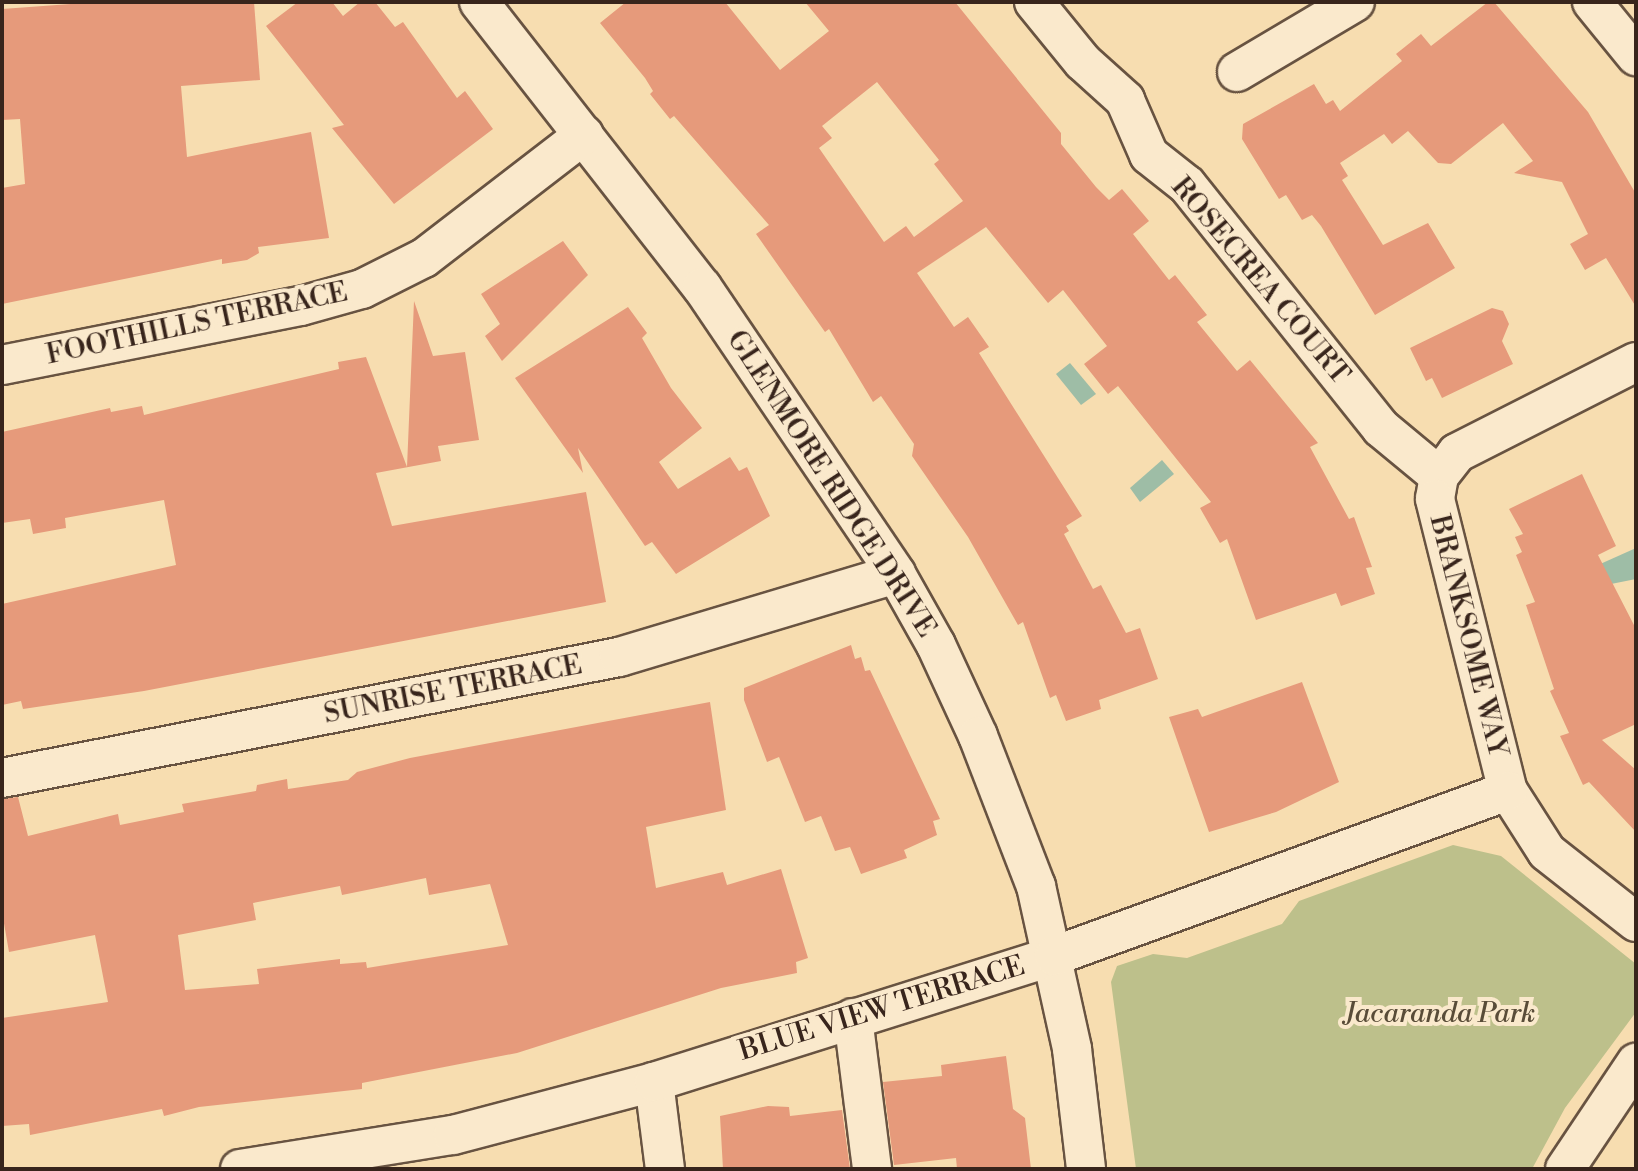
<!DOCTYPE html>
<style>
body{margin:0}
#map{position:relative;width:1638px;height:1171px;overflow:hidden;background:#f7ddb0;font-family:"Libre Bodoni",serif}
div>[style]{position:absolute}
.green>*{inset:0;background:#bdc08b}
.water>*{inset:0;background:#9ebda6}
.building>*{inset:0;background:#e69a7b}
.roads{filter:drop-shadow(2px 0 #685341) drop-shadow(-2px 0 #685341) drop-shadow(0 2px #685341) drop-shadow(0 -2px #685341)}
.minor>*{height:38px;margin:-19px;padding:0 19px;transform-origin:19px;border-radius:19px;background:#fae9cc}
span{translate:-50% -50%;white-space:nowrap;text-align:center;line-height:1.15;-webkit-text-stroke:8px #fae9cc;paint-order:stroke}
.street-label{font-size:28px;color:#38251c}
.park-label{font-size:28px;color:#594c38;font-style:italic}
.frame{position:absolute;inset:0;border:4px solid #38251c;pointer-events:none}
</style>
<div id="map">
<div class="green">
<i style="clip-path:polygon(1453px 845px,1501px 856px,1636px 964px,1636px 1012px,1565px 1108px,1532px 1169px,1136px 1169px,1111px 982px,1117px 966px,1153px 954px,1187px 958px,1282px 924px,1299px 901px)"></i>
</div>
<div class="water">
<i style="clip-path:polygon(1070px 363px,1096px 394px,1081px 405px,1056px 374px)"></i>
<i style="clip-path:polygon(1162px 460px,1174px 474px,1140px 502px,1130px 488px)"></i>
<i style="clip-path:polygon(1636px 548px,1636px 579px,1606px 585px,1598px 565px)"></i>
</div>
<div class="building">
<i style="clip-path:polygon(98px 2px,254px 2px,260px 80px,181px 86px,187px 157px,311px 132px,329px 238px,258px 247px,259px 253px,247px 260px,222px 264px,222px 259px,2px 304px,2px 188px,25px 184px,20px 119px,2px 120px,2px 9px)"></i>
<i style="clip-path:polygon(298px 2px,332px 2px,343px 16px,360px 2px,375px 2px,395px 27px,403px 22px,457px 98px,465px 91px,493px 129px,394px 204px,332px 128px,344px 125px,266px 26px)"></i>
<i style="clip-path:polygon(evenodd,626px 2px,725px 2px,780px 70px,829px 31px,805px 2px,955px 2px,1061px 133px,1061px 144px,1096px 187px,1109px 200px,1122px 189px,1149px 221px,1133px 234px,1169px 280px,1175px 275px,1207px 315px,1197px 322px,1237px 371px,1250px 360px,1318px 443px,1310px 447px,1349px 519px,1354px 517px,1372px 567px,1366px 568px,1375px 594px,1341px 606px,1336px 593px,1256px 620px,1227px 539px,1220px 543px,1200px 508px,1211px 502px,1118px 386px,1108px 394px,1084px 364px,1107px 346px,1063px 290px,1048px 303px,986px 227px,917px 273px,954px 327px,968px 317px,989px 347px,979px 353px,1082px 516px,1066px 526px,1069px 531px,1064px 534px,1093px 589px,1101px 585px,1126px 633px,1140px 628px,1158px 679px,1099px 700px,1101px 709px,1066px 721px,1056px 695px,1050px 698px,1023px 622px,1018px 625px,968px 537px,912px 456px,914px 444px,881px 396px,873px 402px,829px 329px,825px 332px,756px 234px,769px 225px,674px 116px,670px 119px,650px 94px,653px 91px,645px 78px,600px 23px,626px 2px,877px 82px,939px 160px,934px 164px,963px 201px,914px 237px,906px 226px,884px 242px,819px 148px,832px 138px,822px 126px,877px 82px)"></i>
<i style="clip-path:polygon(1488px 2px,1494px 2px,1588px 112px,1636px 194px,1636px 307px,1606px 258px,1585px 270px,1570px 244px,1588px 234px,1562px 182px,1514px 173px,1533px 161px,1503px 123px,1451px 164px,1438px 163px,1408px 131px,1392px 144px,1384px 134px,1340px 163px,1348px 176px,1342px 180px,1383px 245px,1428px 223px,1455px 268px,1375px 315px,1321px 226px,1312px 215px,1302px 220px,1286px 195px,1279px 199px,1242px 139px,1243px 124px,1314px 84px,1326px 104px,1333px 100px,1340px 111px,1402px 61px,1396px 54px,1421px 34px,1431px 46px)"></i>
<i style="clip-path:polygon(563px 241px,588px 275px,502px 361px,485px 336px,500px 324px,481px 294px)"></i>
<i style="clip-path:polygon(414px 301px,433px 356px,465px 352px,479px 440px,438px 446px,441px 461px,376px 473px,392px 526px,586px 492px,606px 602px,144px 691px,23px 709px,21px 701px,2px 705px,2px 604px,176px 565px,164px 500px,65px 518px,66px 528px,33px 534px,30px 519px,2px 523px,2px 432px,110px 408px,111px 412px,142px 406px,144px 415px,339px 369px,338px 362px,366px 357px,407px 467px)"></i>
<i style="clip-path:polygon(628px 307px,647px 333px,642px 338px,671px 388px,702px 428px,659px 462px,678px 489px,730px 457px,739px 471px,747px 467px,770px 516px,676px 574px,652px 542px,645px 546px,578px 448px,583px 473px,515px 378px)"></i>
<i style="clip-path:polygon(1492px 308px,1503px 311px,1509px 324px,1502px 341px,1513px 364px,1442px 398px,1432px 378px,1426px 381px,1410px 348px)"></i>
<i style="clip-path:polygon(1582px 474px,1616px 546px,1598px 555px,1636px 629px,1636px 724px,1602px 740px,1636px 770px,1636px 832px,1589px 782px,1583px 785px,1560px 736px,1569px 733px,1550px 691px,1554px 689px,1526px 605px,1535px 602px,1516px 555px,1522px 552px,1515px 537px,1523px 534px,1509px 509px)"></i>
<i style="clip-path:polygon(851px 645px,855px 659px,861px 657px,865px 671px,870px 670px,940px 819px,933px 821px,937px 835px,904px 850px,907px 858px,861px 874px,850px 847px,835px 851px,821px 816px,805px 822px,779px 757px,767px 762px,744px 700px,744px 688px)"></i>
<i style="clip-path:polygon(1302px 682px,1339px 782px,1276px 812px,1209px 832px,1169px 717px,1198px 709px,1202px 717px)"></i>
<i style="clip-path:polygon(evenodd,710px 702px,726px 810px,646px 827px,656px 888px,723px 872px,727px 885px,781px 869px,808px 958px,796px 962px,797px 973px,721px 988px,517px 1053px,362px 1083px,362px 1089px,199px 1107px,164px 1116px,162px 1109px,30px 1135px,29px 1124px,2px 1126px,2px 1018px,108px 1002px,95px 935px,9px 952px,2px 912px,2px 799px,18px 797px,28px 836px,118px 814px,120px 825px,184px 812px,182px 804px,256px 791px,257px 785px,287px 779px,288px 789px,348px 780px,357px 772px,410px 758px,710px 702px,426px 878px,429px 895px,490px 884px,508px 945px,367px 968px,366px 962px,340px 964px,340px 959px,257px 969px,259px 984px,185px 990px,178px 935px,256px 920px,253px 903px,340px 886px,342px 895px,426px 878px)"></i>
<i style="clip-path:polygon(1006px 1056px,1013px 1109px,1025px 1118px,1031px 1169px,957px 1169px,956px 1158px,894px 1165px,883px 1082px,942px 1076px,941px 1065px)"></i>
<i style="clip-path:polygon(768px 1106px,789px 1107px,790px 1116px,842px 1110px,850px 1169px,723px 1169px,720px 1116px)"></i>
</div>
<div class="roads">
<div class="minor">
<i style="left:479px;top:2px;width:362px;rotate:52deg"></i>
<i style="left:702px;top:287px;width:346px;rotate:55.9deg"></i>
<i style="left:896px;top:574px;width:81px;rotate:60.6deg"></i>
<i style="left:936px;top:645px;width:100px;rotate:65.2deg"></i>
<i style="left:978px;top:736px;width:161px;rotate:68.9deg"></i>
<i style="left:1036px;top:886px;width:167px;rotate:77.5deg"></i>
<i style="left:1072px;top:1049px;width:121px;rotate:83.3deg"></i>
<i style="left:1034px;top:2px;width:77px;rotate:50.8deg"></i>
<i style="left:1083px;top:62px;width:57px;rotate:42.1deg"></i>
<i style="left:1125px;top:100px;width:60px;rotate:66.4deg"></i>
<i style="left:1149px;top:155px;width:48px;rotate:38.3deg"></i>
<i style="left:1187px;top:185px;width:311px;rotate:51.4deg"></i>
<i style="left:1381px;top:428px;width:75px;rotate:39.6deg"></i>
<i style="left:1592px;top:2px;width:70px;rotate:50.8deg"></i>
<i style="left:1237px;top:72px;width:137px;rotate:-30.7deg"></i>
<i style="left:1636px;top:362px;width:201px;rotate:153.1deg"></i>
<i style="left:1457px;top:453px;width:29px;rotate:128deg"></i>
<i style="left:1439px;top:476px;width:23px;rotate:100deg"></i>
<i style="left:1435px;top:499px;width:301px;rotate:76deg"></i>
<i style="left:1508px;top:791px;width:72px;rotate:57.4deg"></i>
<i style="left:1547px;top:852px;width:113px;rotate:38.2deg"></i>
<i style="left:2px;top:365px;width:305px;rotate:-11.2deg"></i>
<i style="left:301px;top:306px;width:63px;rotate:-15.6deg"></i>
<i style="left:362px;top:289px;width:69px;rotate:-26.6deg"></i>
<i style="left:424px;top:258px;width:202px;rotate:-37.6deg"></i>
<i style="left:2px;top:778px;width:629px;rotate:-11.1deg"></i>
<i style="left:619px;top:657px;width:289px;rotate:-16.7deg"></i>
<i style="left:853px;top:1018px;width:152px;rotate:82.8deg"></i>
<i style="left:654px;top:1082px;width:88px;rotate:82.8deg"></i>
<i style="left:240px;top:1169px;width:216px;rotate:-9.1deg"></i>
<i style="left:453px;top:1135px;width:208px;rotate:-14.8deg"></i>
<i style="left:654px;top:1082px;width:419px;rotate:-17.5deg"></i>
<i style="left:1054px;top:956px;width:483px;rotate:-20deg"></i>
<i style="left:1565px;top:1169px;width:128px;rotate:-56.2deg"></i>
</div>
</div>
<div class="street-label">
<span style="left:1260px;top:281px;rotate:50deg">ROSECREA COURT</span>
<span style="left:197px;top:324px;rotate:-12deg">FOOTHILLS TERRACE</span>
<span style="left:831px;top:484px;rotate:57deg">GLENMORE RIDGE DRIVE</span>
<span style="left:1468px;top:636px;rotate:76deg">BRANKSOME WAY</span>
<span style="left:453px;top:690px;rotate:-11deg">SUNRISE TERRACE</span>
<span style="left:882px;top:1009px;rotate:-17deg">BLUE VIEW TERRACE</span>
</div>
<div class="park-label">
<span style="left:1440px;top:1014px">Jacaranda Park</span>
</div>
<div class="frame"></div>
</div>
